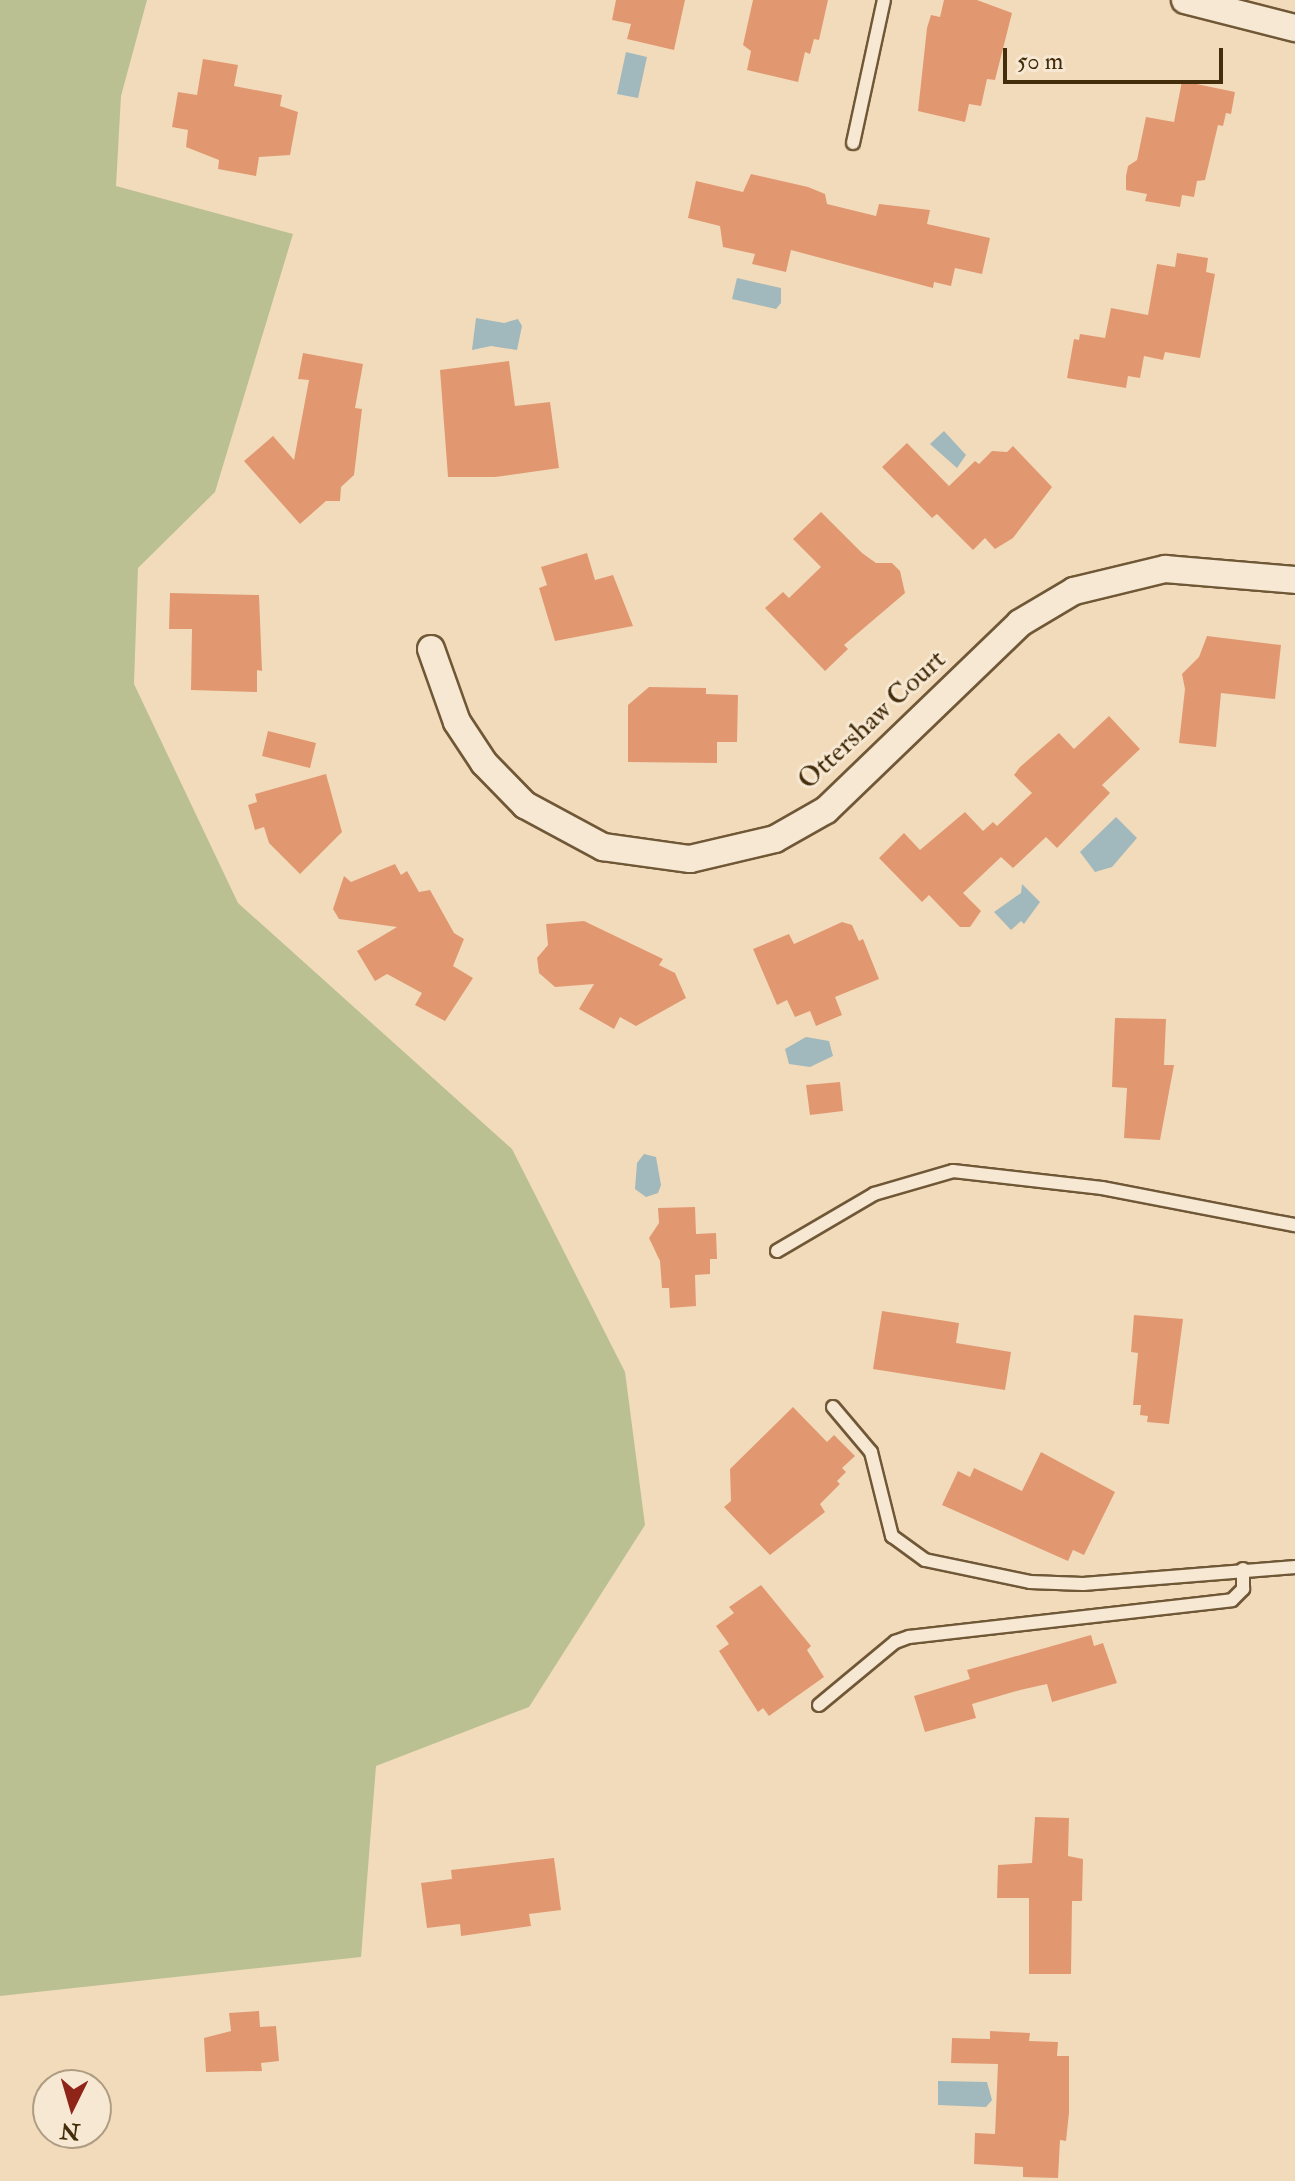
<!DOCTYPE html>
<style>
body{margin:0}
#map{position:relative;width:1295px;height:2181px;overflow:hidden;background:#f2dbbb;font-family:"IM FELL Double Pica",serif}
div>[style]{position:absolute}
.green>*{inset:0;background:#bac091}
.water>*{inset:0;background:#a1b8bc}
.building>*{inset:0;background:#e19871}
.roads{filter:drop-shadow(2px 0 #705837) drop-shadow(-2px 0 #705837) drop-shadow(0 2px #705837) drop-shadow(0 -2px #705837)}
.service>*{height:12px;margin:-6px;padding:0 6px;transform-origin:6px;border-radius:6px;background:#f7e8d3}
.minor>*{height:26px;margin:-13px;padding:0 13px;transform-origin:13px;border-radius:13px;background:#f7e8d3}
span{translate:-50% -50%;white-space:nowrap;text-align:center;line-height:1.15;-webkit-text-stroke:6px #f7e8d3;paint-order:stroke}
.street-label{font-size:28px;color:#442d0b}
.north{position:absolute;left:32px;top:2069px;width:80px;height:80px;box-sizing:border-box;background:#f7e8d3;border:2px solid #af9d83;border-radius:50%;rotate:185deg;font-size:22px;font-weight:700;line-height:32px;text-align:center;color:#442d0b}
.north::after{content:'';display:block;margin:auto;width:28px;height:36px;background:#8f2418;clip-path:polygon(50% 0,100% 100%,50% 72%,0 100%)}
.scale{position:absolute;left:1003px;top:48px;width:220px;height:36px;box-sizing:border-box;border:4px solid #442d0b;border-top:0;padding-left:10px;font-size:24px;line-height:28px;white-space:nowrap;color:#442d0b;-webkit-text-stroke:6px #f7e8d3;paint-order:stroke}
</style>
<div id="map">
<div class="green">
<i style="clip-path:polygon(0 0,147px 0,121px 96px,116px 186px,293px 234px,215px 492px,138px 568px,134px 684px,238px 903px,512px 1149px,625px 1372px,645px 1525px,529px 1707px,376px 1766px,361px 1957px,0 1996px)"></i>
</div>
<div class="water">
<i style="clip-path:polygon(626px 52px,647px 57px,638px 98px,617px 94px)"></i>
<i style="clip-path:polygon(737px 278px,781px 288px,781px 303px,776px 309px,732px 299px)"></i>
<i style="clip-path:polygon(476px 318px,504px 323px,518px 319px,522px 326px,517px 350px,491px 346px,472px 350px)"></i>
<i style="clip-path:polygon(944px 431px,966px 455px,957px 468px,930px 444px)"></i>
<i style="clip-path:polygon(1116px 817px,1137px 838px,1112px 867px,1095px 872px,1080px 852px)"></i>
<i style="clip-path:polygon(1022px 884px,1040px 902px,1024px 924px,1021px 921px,1011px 930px,994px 912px,1021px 893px)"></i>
<i style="clip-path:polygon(806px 1037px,829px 1041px,833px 1056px,810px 1067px,789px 1064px,785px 1049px)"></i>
<i style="clip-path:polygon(644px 1154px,656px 1157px,661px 1185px,658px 1193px,646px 1197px,635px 1189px,637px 1163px)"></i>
<i style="clip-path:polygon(938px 2081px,987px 2082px,992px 2100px,986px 2107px,938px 2105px)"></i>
</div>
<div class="building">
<i style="clip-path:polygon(616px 0,685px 0,674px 50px,627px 39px,631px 24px,612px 20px)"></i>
<i style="clip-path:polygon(753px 0,828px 0,819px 40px,814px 39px,810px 54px,805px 52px,798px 82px,747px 70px,751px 51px,743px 45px)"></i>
<i style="clip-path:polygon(944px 0,977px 0,1012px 13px,995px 80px,987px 79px,981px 106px,969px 104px,965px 122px,918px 111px,927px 28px,931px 15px,940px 17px)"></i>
<i style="clip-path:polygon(203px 59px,238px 65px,234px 86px,282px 95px,280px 106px,298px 112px,290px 155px,259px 157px,256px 176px,218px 169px,219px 160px,186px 147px,188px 130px,172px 127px,178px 92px,197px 95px)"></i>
<i style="clip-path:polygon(1182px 81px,1235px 92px,1231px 114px,1226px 113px,1223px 126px,1218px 125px,1205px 180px,1197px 181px,1194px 197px,1182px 195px,1180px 207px,1145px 201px,1147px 194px,1126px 190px,1126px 176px,1128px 166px,1137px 160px,1146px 117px,1174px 122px)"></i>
<i style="clip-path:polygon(751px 174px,808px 187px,825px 194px,827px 204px,876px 216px,879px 204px,930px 210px,927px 224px,990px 238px,982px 274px,955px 268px,951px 286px,934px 282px,933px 288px,791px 250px,786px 272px,752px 264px,755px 254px,723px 247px,720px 226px,688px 218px,696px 181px,743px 192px)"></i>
<i style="clip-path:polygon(1177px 253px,1208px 258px,1206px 272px,1215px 274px,1200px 358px,1165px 352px,1163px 360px,1144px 356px,1140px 378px,1128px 376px,1126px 388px,1067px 378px,1074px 339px,1079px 340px,1080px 334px,1105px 338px,1111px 308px,1148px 315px,1157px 264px,1175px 267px)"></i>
<i style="clip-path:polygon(303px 353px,363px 364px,355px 408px,362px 409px,354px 475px,341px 487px,340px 501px,326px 501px,300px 524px,244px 461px,273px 436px,294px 460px,309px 380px,298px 379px)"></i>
<i style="clip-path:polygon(509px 361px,515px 406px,550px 402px,559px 468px,495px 477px,448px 477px,440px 370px)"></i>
<i style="clip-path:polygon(907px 443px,949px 486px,975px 461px,979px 464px,992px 451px,1007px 452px,1013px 446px,1052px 487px,1013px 538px,995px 549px,985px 538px,973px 550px,937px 514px,932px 518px,882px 467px)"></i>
<i style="clip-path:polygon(821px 512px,862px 553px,876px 563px,892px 563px,900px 571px,905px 593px,844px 645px,848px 649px,825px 671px,765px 608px,783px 592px,789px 598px,821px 567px,793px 539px)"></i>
<i style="clip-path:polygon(587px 553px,595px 580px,613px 575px,633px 626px,555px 641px,539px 588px,547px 585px,541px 567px)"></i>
<i style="clip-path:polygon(170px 593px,259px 595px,262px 671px,257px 670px,257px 692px,191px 690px,192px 629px,169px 629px)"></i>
<i style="clip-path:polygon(1207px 636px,1281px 645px,1275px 699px,1221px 693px,1216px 747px,1179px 743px,1185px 689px,1182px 674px,1199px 657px)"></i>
<i style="clip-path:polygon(649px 687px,706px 688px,706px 694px,738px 695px,737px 742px,717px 742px,717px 763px,628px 762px,628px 705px)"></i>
<i style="clip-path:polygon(1109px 716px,1140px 749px,1102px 785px,1110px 793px,1057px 848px,1046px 837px,1013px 868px,1001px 857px,963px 893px,981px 911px,970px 927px,960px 927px,929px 895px,922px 902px,879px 858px,904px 833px,920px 850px,965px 812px,983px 831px,993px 822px,997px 826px,1032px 793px,1014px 775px,1020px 767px,1059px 733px,1074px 749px)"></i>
<i style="clip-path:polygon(268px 731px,316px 743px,310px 768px,262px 756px)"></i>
<i style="clip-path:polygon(326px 774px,342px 832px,300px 874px,269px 843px,264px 827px,255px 830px,248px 805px,257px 802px,255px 794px)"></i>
<i style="clip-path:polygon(395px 864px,401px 875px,407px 871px,419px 892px,430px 890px,454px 933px,464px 939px,453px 966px,473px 978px,445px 1021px,415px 1005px,422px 993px,387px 974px,375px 981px,357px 951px,397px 927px,339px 919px,333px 909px,344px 876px,351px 882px)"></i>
<i style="clip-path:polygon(584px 921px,663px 959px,659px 965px,675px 973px,686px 998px,636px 1026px,620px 1017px,614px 1029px,579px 1009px,594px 984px,555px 987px,539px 973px,537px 958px,548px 945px,546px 924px)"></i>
<i style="clip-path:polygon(842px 922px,852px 925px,859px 941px,863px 939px,879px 979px,835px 997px,842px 1015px,816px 1026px,810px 1011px,795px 1017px,787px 1000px,777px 1005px,753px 949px,789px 934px,794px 944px)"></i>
<i style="clip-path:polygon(1115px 1018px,1166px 1019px,1164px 1065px,1174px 1065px,1160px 1140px,1124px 1138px,1127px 1088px,1112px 1087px)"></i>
<i style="clip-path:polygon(840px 1082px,843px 1111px,810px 1115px,806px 1085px)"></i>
<i style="clip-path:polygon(695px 1207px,696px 1234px,716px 1233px,717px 1259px,710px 1259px,710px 1274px,695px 1275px,696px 1306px,670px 1308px,669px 1288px,662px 1288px,660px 1261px,649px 1238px,659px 1223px,658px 1208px)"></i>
<i style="clip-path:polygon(882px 1311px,959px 1323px,956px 1343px,1011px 1352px,1005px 1390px,873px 1369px)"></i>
<i style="clip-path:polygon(1134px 1315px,1183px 1319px,1169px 1424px,1147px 1422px,1148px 1416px,1140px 1415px,1141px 1405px,1133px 1405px,1138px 1353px,1131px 1352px)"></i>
<i style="clip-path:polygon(793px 1407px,827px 1442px,834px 1435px,855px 1456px,842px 1468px,846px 1472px,837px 1481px,840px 1484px,820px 1504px,825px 1512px,770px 1555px,724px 1507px,731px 1501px,730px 1469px)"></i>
<i style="clip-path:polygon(1041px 1452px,1115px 1492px,1084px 1555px,1073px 1550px,1068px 1561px,942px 1505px,958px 1471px,970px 1477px,974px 1468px,1022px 1491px)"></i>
<i style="clip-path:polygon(761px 1585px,811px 1646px,807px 1650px,824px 1677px,769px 1716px,763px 1708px,758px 1712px,719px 1651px,729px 1644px,716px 1626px,734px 1613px,729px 1607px)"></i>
<i style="clip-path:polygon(1091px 1635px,1094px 1646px,1103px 1643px,1117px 1683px,1052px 1702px,1047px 1684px,1020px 1690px,972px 1704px,976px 1718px,925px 1732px,914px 1696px,970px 1679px,967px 1670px)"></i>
<i style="clip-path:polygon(1035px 1817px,1069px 1818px,1068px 1856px,1083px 1859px,1082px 1901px,1072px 1901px,1071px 1974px,1029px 1974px,1029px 1898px,997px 1898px,998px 1865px,1032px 1863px)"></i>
<i style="clip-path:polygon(554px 1858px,561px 1910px,529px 1914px,531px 1926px,461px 1936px,460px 1924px,427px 1928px,421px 1883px,452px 1879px,451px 1870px)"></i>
<i style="clip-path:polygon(259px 2011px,260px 2027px,276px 2026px,279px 2061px,261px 2063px,262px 2071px,206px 2072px,204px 2038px,231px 2031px,229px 2013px)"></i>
<i style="clip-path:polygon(990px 2031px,1030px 2033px,1029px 2041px,1058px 2042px,1057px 2056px,1069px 2056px,1069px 2113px,1066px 2141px,1060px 2140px,1058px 2178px,1023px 2177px,1023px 2167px,974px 2164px,975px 2133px,995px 2134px,998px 2064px,951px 2063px,952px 2038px,990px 2039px)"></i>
</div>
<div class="roads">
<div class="service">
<i style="left:853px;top:143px;width:146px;rotate:-77.8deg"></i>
<i style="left:777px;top:1251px;width:113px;rotate:-30.4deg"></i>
<i style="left:874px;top:1194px;width:82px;rotate:-16.2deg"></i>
<i style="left:953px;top:1171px;width:150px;rotate:6.5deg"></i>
<i style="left:1102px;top:1188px;width:197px;rotate:10.9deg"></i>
<i style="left:833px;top:1407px;width:59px;rotate:49.8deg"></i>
<i style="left:871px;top:1452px;width:87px;rotate:76deg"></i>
<i style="left:892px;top:1536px;width:41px;rotate:36deg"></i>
<i style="left:925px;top:1560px;width:107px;rotate:11.8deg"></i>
<i style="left:1030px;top:1582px;width:53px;rotate:2.2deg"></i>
<i style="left:1083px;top:1584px;width:213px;rotate:-4.6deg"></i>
<i style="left:819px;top:1705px;width:99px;rotate:-39.7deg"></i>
<i style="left:895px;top:1642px;width:15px;rotate:-20deg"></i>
<i style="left:909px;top:1637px;width:325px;rotate:-6.5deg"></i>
<i style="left:1232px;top:1600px;width:16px;rotate:-45deg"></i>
<i style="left:1243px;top:1589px;width:20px;rotate:-90deg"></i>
</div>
<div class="minor">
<i style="left:1185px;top:0;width:114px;rotate:14.3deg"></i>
<i style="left:431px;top:649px;width:77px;rotate:70.4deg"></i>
<i style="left:457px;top:722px;width:49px;rotate:56.6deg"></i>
<i style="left:484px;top:763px;width:59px;rotate:45.7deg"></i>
<i style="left:525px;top:805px;width:89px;rotate:28.3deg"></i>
<i style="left:603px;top:847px;width:88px;rotate:7.9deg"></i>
<i style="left:690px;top:859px;width:87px;rotate:-13.2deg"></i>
<i style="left:775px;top:839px;width:59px;rotate:-29.6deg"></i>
<i style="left:826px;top:810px;width:269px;rotate:-43.9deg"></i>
<i style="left:1020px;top:623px;width:63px;rotate:-30.7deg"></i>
<i style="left:1074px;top:591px;width:94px;rotate:-13.6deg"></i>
<i style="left:1165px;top:569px;width:130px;rotate:4.8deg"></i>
</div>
</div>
<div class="street-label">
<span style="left:872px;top:720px;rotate:-43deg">Ottershaw Court</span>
</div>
<div class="north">N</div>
<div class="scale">50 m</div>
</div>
